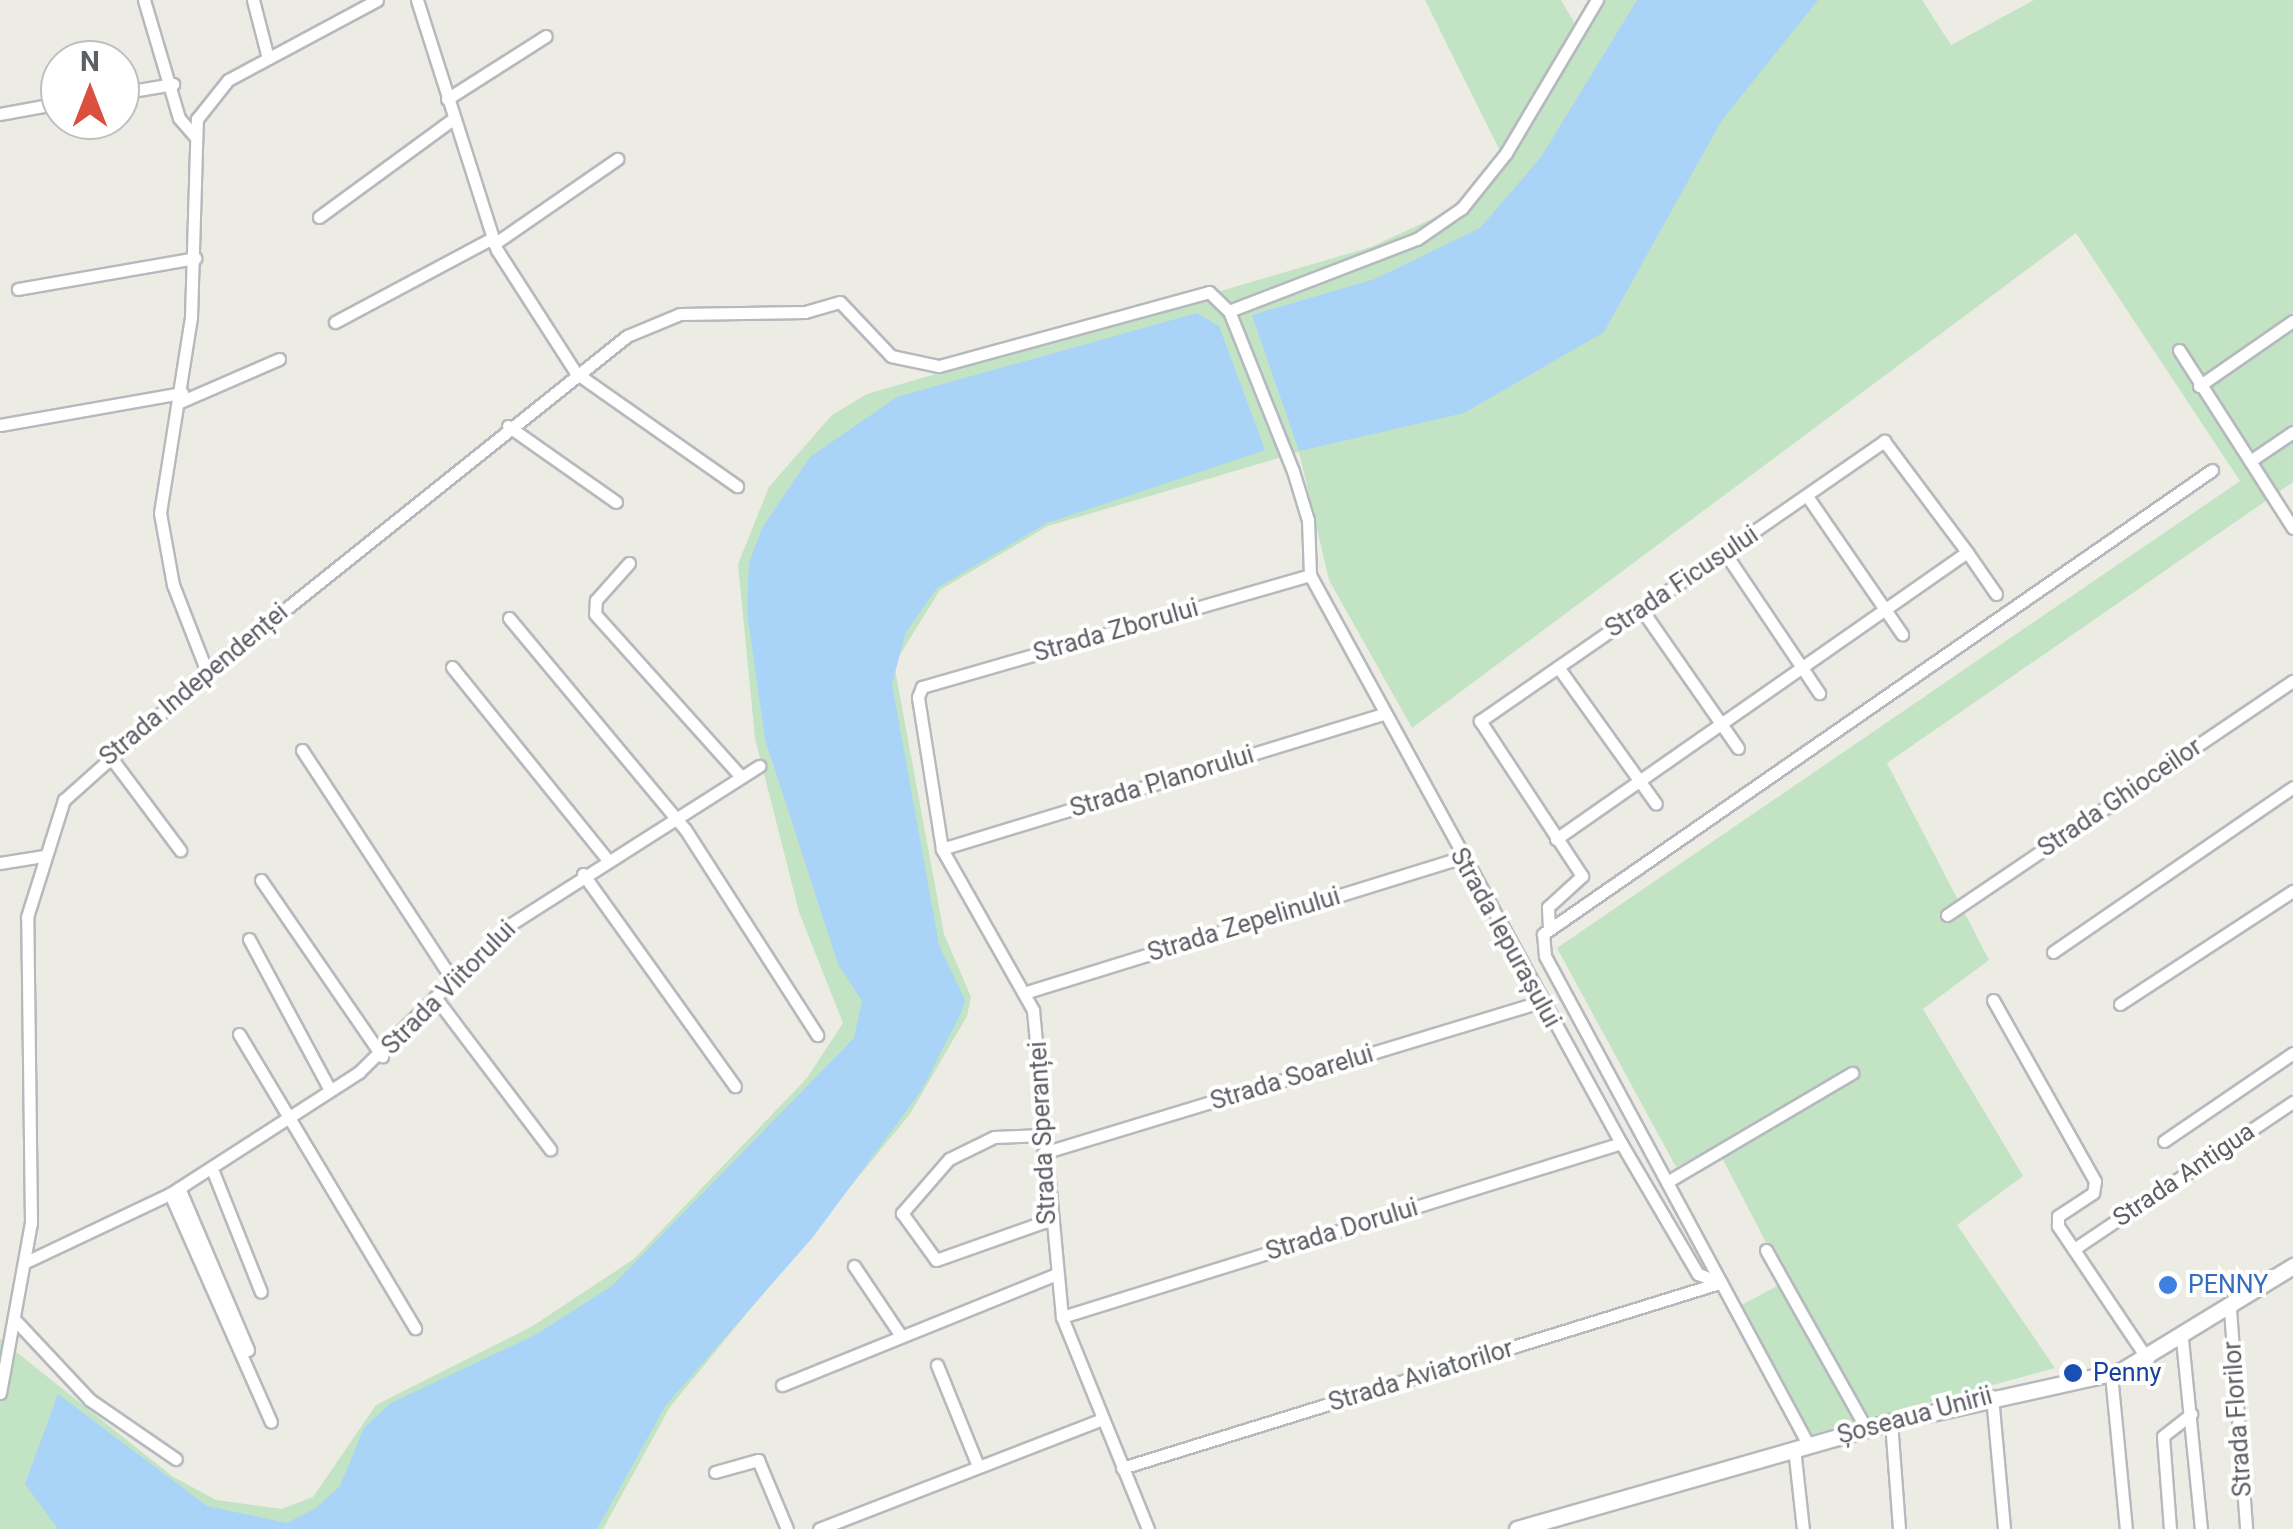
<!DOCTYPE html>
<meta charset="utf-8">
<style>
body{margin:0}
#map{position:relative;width:2293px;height:1529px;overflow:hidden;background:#edece4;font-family:Roboto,sans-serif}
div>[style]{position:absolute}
.green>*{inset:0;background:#c2e3c4}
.water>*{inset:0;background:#aad3f8}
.roads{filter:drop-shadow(2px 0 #b6b9bd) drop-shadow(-2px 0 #b6b9bd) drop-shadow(0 2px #b6b9bd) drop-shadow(0 -2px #b6b9bd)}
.street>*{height:11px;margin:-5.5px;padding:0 5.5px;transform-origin:5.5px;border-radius:5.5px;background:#fff}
.secondary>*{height:15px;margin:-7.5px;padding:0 7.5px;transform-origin:7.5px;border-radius:7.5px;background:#fff}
.dots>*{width:28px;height:28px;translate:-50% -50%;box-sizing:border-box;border:5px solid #fff;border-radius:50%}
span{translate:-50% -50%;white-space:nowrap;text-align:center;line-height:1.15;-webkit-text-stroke:8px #fff;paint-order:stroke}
.street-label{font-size:25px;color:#5c5f63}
.shop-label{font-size:25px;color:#366cbe}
.left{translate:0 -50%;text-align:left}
.transit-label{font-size:25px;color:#164399}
.north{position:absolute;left:40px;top:40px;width:100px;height:100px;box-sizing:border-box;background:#fff;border:2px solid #bebfc1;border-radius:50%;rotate:0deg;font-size:28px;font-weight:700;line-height:40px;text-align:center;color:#5c5f63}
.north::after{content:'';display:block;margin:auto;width:35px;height:45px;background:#da4f3d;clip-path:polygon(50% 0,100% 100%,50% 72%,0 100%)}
</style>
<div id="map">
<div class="green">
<i style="clip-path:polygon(1425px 0,1561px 0,1575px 24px,1593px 0,1922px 0,1951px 45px,2034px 0,2293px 0,2293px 482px,1887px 763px,1989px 960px,1923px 1009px,2023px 1176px,1957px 1225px,2055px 1368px,1810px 1435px,1740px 1306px,1786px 1281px,1716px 1146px,1676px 1167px,1557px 948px,2240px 481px,2076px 233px,1412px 728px,1329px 580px,1299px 452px,1048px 526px,940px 590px,894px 664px,944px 934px,971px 997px,967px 1016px,910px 1114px,670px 1407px,603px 1529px,0 1529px,0 1339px,172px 1476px,216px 1500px,282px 1509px,313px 1497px,376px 1405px,531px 1327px,634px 1259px,807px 1078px,843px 1023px,799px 912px,755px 738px,738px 564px,769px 487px,832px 415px,867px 394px,1371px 247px,1460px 206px,1501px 153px)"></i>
</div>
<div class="water">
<i style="clip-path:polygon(1637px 0,1818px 0,1722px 120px,1604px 332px,1464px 413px,1299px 451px,1252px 315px,1375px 279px,1480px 228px,1541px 157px)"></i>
<i style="clip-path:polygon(1197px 313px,1219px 326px,1265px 450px,1047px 523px,937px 588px,906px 632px,892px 684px,939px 945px,965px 1000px,961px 1013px,921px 1091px,813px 1237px,666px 1405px,597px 1529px,58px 1529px,25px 1484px,58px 1394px,207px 1506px,287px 1523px,316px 1508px,340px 1486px,364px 1428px,391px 1403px,537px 1334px,612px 1286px,854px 1038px,862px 1001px,838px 964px,765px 739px,747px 611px,749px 563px,762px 528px,810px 457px,897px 397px)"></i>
</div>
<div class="roads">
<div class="street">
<i style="left:144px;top:0;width:123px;rotate:73.5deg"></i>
<i style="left:179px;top:118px;width:23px;rotate:49deg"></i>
<i style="left:253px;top:0;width:60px;rotate:75.5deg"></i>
<i style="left:417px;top:0;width:262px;rotate:72.3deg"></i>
<i style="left:497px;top:250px;width:146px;rotate:57.3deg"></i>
<i style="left:576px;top:373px;width:197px;rotate:35.1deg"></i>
<i style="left:120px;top:93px;width:54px;rotate:-9.6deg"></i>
<i style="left:447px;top:99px;width:117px;rotate:-32.5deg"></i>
<i style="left:0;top:114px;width:61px;rotate:-10.4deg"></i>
<i style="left:319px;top:217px;width:166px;rotate:-36.2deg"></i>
<i style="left:494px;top:244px;width:150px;rotate:-34.6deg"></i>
<i style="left:18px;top:289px;width:180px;rotate:-9.9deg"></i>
<i style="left:1229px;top:311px;width:201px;rotate:-21deg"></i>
<i style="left:1417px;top:239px;width:55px;rotate:-34.6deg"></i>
<i style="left:1462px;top:208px;width:70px;rotate:-51.3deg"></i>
<i style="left:1506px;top:153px;width:178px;rotate:-59.3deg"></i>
<i style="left:335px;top:322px;width:178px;rotate:-28.1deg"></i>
<i style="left:2179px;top:350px;width:211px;rotate:57.4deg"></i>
<i style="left:2199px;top:386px;width:114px;rotate:-34.7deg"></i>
<i style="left:180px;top:402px;width:108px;rotate:-23.5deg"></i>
<i style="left:0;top:425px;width:185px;rotate:-10deg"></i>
<i style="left:508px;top:426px;width:132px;rotate:35.1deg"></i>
<i style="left:2250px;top:461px;width:52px;rotate:-34deg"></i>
<i style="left:1807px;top:496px;width:168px;rotate:55.5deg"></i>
<i style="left:1725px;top:553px;width:169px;rotate:56.1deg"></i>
<i style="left:629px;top:563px;width:50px;rotate:131.7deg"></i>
<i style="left:596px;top:600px;width:14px;rotate:94deg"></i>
<i style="left:595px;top:614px;width:219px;rotate:48.1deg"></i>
<i style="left:1310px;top:575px;width:648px;rotate:61.3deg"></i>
<i style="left:1621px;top:1143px;width:152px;rotate:59.6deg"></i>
<i style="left:1698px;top:1274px;width:25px;rotate:21deg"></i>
<i style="left:1642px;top:610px;width:168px;rotate:55.2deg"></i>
<i style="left:509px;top:618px;width:275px;rotate:50.2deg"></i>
<i style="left:685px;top:829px;width:245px;rotate:57.3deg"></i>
<i style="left:452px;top:667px;width:245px;rotate:51.1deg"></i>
<i style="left:1558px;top:667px;width:168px;rotate:54.4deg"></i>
<i style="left:207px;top:672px;width:93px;rotate:-111.3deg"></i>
<i style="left:173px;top:585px;width:73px;rotate:-100.2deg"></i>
<i style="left:160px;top:513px;width:198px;rotate:-81deg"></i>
<i style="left:191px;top:317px;width:198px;rotate:-88.3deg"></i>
<i style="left:197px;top:119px;width:50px;rotate:-51.5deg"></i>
<i style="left:228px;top:80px;width:169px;rotate:-28.2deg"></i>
<i style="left:302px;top:750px;width:274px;rotate:56.8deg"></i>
<i style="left:109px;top:755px;width:119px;rotate:53.2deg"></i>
<i style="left:1556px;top:839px;width:501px;rotate:-34.93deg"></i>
<i style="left:1967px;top:552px;width:51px;rotate:55.4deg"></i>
<i style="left:942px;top:849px;width:461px;rotate:-17deg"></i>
<i style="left:0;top:863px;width:44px;rotate:-9.2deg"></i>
<i style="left:583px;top:874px;width:261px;rotate:54.4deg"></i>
<i style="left:261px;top:880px;width:214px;rotate:55.5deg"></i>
<i style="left:1947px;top:915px;width:418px;rotate:-34.1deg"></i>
<i style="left:1549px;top:928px;width:21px;rotate:-93deg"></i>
<i style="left:1548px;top:907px;width:46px;rotate:-42.4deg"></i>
<i style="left:1582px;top:876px;width:186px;rotate:-123.3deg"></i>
<i style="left:1480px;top:721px;width:492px;rotate:-34.7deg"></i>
<i style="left:1884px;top:441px;width:139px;rotate:53.2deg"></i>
<i style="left:249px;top:939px;width:171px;rotate:61.8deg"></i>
<i style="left:2053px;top:952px;width:291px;rotate:-34.5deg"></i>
<i style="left:1027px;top:992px;width:454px;rotate:-17.2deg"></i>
<i style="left:435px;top:997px;width:191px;rotate:52.9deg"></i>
<i style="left:1993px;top:1000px;width:208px;rotate:60.6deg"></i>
<i style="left:2095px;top:1181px;width:12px;rotate:99deg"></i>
<i style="left:2093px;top:1193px;width:42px;rotate:146.7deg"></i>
<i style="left:2058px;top:1216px;width:10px;rotate:90deg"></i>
<i style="left:2058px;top:1226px;width:161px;rotate:56.1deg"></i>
<i style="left:2120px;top:1004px;width:207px;rotate:-33.2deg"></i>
<i style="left:239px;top:1034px;width:343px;rotate:59.1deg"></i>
<i style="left:1043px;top:1135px;width:49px;rotate:177.7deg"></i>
<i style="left:994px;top:1137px;width:50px;rotate:153.9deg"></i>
<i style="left:949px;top:1159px;width:72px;rotate:131deg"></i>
<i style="left:902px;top:1213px;width:58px;rotate:54.1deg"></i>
<i style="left:936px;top:1260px;width:117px;rotate:-19.5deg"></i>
<i style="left:2164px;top:1141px;width:156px;rotate:-34.3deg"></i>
<i style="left:1043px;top:1153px;width:519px;rotate:-16.9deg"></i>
<i style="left:212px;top:1169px;width:132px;rotate:68.3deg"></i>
<i style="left:1667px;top:1182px;width:215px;rotate:-30.5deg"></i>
<i style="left:179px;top:1188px;width:176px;rotate:66.9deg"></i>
<i style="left:170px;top:1194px;width:249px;rotate:66.1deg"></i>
<i style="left:2074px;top:1249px;width:264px;rotate:-33.9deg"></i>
<i style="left:1766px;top:1250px;width:204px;rotate:60.7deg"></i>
<i style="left:28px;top:1261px;width:157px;rotate:-25.3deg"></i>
<i style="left:170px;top:1194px;width:225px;rotate:-32.8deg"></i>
<i style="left:359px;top:1072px;width:209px;rotate:-44.4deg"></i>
<i style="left:508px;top:926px;width:298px;rotate:-32.5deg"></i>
<i style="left:854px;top:1266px;width:84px;rotate:56.1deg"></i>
<i style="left:2230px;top:1309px;width:221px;rotate:85.8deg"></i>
<i style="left:1062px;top:1317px;width:585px;rotate:-17.29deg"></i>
<i style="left:16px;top:1321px;width:108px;rotate:46.9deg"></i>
<i style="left:90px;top:1400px;width:104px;rotate:34.5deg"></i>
<i style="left:2182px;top:1339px;width:191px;rotate:84.3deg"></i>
<i style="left:937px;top:1365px;width:109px;rotate:67.9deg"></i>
<i style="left:2111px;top:1374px;width:156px;rotate:84.5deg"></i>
<i style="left:782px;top:1385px;width:293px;rotate:-22deg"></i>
<i style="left:0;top:1393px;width:173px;rotate:-79.7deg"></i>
<i style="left:31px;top:1223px;width:306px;rotate:-90.7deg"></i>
<i style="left:27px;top:917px;width:123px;rotate:-72.5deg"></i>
<i style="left:64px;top:800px;width:192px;rotate:-41.8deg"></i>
<i style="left:207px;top:672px;width:538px;rotate:-38.66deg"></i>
<i style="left:627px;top:336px;width:57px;rotate:-22.5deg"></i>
<i style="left:680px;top:314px;width:125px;rotate:-0.9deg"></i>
<i style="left:805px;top:312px;width:36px;rotate:-16deg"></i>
<i style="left:840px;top:302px;width:74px;rotate:46.6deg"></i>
<i style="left:891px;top:356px;width:49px;rotate:11.8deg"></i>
<i style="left:939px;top:366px;width:280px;rotate:-15.3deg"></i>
<i style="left:1209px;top:292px;width:28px;rotate:44deg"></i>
<i style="left:1229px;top:311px;width:172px;rotate:68.2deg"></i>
<i style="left:1293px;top:471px;width:51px;rotate:73deg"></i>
<i style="left:1308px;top:520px;width:55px;rotate:87.9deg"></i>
<i style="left:1992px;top:1396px;width:134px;rotate:84.8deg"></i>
<i style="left:1891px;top:1422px;width:107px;rotate:85.7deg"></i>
<i style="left:1808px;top:1444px;width:554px;rotate:-118.32deg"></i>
<i style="left:1545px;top:956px;width:22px;rotate:-95deg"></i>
<i style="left:1543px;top:934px;width:814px;rotate:-34.74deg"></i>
<i style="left:1794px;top:1448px;width:81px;rotate:83.7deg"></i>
<i style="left:1122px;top:1468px;width:622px;rotate:-17.21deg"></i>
<i style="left:715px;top:1472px;width:45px;rotate:-15.6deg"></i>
<i style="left:758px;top:1460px;width:75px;rotate:67.2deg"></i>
<i style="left:819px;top:1529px;width:301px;rotate:-21.2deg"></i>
<i style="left:1148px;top:1529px;width:229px;rotate:-112.1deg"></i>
<i style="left:1062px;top:1317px;width:308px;rotate:-95.4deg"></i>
<i style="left:1033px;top:1010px;width:185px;rotate:-119.5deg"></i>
<i style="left:942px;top:849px;width:154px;rotate:-99deg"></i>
<i style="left:918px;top:697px;width:11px;rotate:-68deg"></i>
<i style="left:922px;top:687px;width:404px;rotate:-16.1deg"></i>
<i style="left:2170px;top:1529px;width:93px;rotate:-94.3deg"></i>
<i style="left:2163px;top:1436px;width:36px;rotate:-38deg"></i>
</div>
<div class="secondary">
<i style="left:1517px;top:1529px;width:389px;rotate:-16deg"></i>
<i style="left:1891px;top:1422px;width:236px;rotate:-12.5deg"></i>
<i style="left:2121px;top:1371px;width:202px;rotate:-31.4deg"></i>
</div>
</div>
<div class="dots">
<i style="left:2168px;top:1285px;background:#3f7fe0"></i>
<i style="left:2073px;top:1373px;background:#1a4fb4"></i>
</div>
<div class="street-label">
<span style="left:1682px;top:582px;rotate:-34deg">Strada Ficusului</span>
<span style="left:1116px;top:631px;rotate:-16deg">Strada Zborului</span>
<span style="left:194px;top:685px;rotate:-40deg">Strada Independenței</span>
<span style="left:1162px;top:782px;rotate:-17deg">Strada Planorului</span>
<span style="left:2120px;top:798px;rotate:-34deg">Strada Ghioceilor</span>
<span style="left:1244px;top:925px;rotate:-17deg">Strada Zepelinului</span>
<span style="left:1505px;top:938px;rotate:61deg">Strada Iepurașului</span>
<span style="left:449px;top:988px;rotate:-45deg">Strada Viitorului</span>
<span style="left:1292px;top:1078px;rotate:-17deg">Strada Soarelui</span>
<span style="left:1043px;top:1133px;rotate:-93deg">Strada Speranței</span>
<span style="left:2184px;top:1175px;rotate:-34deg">Strada Antigua</span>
<span style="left:1342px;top:1230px;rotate:-17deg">Strada Dorului</span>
<span style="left:1421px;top:1376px;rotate:-17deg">Strada Aviatorilor</span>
<span style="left:1915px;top:1416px;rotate:-15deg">Șoseaua Unirii</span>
<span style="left:2238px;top:1419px;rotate:-94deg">Strada Florilor</span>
</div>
<div class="shop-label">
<span class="left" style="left:2188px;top:1285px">PENNY</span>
</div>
<div class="transit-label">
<span class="left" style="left:2093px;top:1373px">Penny</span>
</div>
<div class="north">N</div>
</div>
